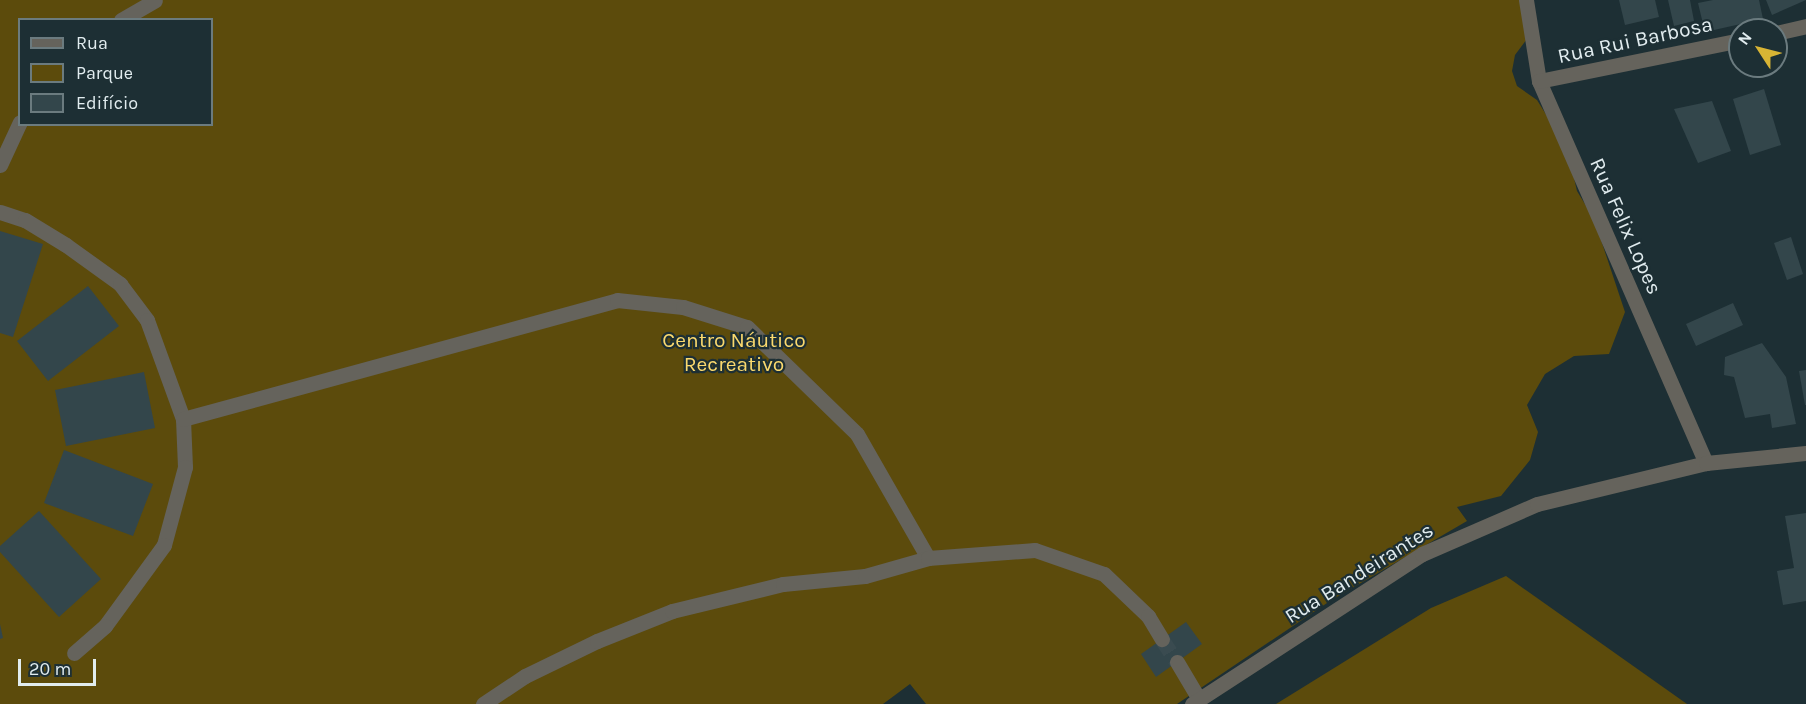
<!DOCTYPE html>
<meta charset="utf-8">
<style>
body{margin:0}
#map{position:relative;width:1806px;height:704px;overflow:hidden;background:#1d2f34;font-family:Karla,sans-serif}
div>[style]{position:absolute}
.green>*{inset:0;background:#5c4b0c}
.building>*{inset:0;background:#33464b}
.minor-tunnel>*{height:15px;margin-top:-7.5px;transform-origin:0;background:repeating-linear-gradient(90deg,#3a4b50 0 15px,transparent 0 23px)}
.minor>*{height:15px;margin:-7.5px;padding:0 7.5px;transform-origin:7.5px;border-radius:7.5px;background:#65635c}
span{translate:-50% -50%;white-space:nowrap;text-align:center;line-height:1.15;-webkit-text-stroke:4.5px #1d2f34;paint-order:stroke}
.street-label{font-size:21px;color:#e1ecef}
.park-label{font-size:21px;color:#fad96e}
.legend{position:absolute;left:18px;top:18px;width:195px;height:108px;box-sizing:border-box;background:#1d2f34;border:2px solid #6b7b7f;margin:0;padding:8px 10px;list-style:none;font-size:18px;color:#e1ecef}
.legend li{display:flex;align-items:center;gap:12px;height:30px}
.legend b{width:30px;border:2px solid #6b7b7f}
.north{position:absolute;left:1728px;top:18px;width:60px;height:60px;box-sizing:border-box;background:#1d2f34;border:2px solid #6b7b7f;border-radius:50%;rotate:306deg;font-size:16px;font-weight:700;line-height:24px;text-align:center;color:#e1ecef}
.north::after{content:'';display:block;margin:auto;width:21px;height:27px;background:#d8b434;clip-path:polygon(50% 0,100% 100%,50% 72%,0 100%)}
.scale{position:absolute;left:18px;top:659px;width:78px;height:27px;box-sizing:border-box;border:3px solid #e1ecef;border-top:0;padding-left:8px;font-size:18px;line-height:21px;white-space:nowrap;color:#e1ecef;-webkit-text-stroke:4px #1d2f34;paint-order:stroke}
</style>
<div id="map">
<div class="green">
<i style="clip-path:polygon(evenodd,0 0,1523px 0,1530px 35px,1515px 55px,1512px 71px,1517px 86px,1537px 100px,1555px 129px,1571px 165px,1577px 191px,1594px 219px,1625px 312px,1609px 354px,1574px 356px,1545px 374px,1527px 405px,1538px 432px,1530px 460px,1501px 496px,1457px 507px,1467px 521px,1330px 601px,1177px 704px,926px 704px,910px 684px,883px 704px,0 704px,0 0,20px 20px,212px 20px,212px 124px,20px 124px,20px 20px)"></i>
<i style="clip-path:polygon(1506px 576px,1687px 704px,1276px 704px,1431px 608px)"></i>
</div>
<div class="building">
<i style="clip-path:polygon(1619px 0,1655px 0,1659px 17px,1625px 25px)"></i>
<i style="clip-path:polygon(1668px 0,1690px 0,1694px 21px,1674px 26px)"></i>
<i style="clip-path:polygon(1713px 0,1759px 0,1763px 19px,1705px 32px,1698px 3px)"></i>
<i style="clip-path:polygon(1766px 0,1806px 0,1772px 15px)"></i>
<i style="clip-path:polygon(1764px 89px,1781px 145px,1750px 155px,1733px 99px)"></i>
<i style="clip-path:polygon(1712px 101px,1731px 151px,1698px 163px,1674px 109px)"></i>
<i style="clip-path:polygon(0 231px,43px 244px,13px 337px,0 333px)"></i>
<i style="clip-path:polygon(1791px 237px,1803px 274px,1787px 280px,1774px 243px)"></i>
<i style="clip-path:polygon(88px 286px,119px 326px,48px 381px,17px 341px)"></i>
<i style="clip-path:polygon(1733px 303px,1743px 325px,1696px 346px,1686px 324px)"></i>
<i style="clip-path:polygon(1762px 343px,1786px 377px,1796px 424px,1772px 428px,1770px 414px,1745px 418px,1734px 377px,1724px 375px,1725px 357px)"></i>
<i style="clip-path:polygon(1806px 370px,1806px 405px,1805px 405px,1799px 371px)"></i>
<i style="clip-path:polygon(144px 372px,155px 428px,66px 446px,55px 390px)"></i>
<i style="clip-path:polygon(64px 450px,153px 484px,133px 536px,44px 503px)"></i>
<i style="clip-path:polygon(39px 511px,101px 579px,59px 617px,0 552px,0 546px)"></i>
<i style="clip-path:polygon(1806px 513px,1806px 601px,1783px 605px,1777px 571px,1794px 568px,1785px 516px)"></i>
<i style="clip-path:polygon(1186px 622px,1202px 644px,1156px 677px,1141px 654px)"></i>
<i style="clip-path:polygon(0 624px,3px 638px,0 639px)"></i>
</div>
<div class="minor-tunnel">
<i style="left:1162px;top:639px;width:27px;rotate:57deg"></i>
</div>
<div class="minor">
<i style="left:1526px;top:0;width:82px;rotate:80.9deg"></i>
<i style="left:1539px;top:81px;width:417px;rotate:66.4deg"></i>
<i style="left:121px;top:20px;width:39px;rotate:-30deg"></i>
<i style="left:1776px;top:33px;width:31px;rotate:-13deg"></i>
<i style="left:1539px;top:81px;width:205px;rotate:-11.5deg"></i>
<i style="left:0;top:165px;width:47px;rotate:-65.1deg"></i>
<i style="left:0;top:212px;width:26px;rotate:18deg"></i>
<i style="left:25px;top:220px;width:48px;rotate:31.4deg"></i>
<i style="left:66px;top:245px;width:67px;rotate:35.8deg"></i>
<i style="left:120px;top:284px;width:45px;rotate:53.1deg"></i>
<i style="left:147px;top:320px;width:105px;rotate:70deg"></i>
<i style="left:183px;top:419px;width:48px;rotate:87.6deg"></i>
<i style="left:185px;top:467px;width:81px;rotate:105.1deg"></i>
<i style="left:164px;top:545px;width:100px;rotate:126.1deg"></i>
<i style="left:105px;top:626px;width:41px;rotate:138.9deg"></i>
<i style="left:183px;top:419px;width:450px;rotate:-15.3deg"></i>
<i style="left:617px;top:300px;width:66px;rotate:6.1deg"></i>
<i style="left:683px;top:307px;width:67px;rotate:17.4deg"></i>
<i style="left:747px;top:327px;width:153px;rotate:44.2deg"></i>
<i style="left:857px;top:434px;width:143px;rotate:60.2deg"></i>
<i style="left:1177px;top:662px;width:43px;rotate:59.3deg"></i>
<i style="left:483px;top:704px;width:50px;rotate:-33.7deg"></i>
<i style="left:525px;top:676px;width:80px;rotate:-25.9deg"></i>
<i style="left:597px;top:641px;width:81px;rotate:-21.8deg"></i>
<i style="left:672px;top:611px;width:114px;rotate:-13.7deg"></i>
<i style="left:783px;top:584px;width:82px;rotate:-5.6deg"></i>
<i style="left:865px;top:576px;width:66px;rotate:-15.9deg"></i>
<i style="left:928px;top:558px;width:107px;rotate:-4.3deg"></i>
<i style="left:1035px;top:550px;width:73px;rotate:19.2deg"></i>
<i style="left:1104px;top:574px;width:61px;rotate:43.7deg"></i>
<i style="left:1148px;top:616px;width:27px;rotate:59deg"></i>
<i style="left:1192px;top:704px;width:275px;rotate:-33.1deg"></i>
<i style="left:1422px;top:554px;width:125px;rotate:-23.5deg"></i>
<i style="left:1537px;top:504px;width:174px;rotate:-13.6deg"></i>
<i style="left:1706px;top:463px;width:100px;rotate:-5.7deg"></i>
</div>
<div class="street-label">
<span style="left:1635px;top:40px;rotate:-12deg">Rua Rui Barbosa</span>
<span style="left:1626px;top:226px;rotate:66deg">Rua Felix Lopes</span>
<span style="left:1359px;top:573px;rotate:-32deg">Rua Bandeirantes</span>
</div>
<div class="park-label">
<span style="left:734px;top:352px">Centro Náutico<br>Recreativo</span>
</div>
<ul class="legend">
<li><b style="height:8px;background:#65635c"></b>Rua</li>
<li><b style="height:16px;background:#5c4b0c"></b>Parque</li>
<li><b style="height:16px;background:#33464b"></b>Edifício</li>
</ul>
<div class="north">N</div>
<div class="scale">20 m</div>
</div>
